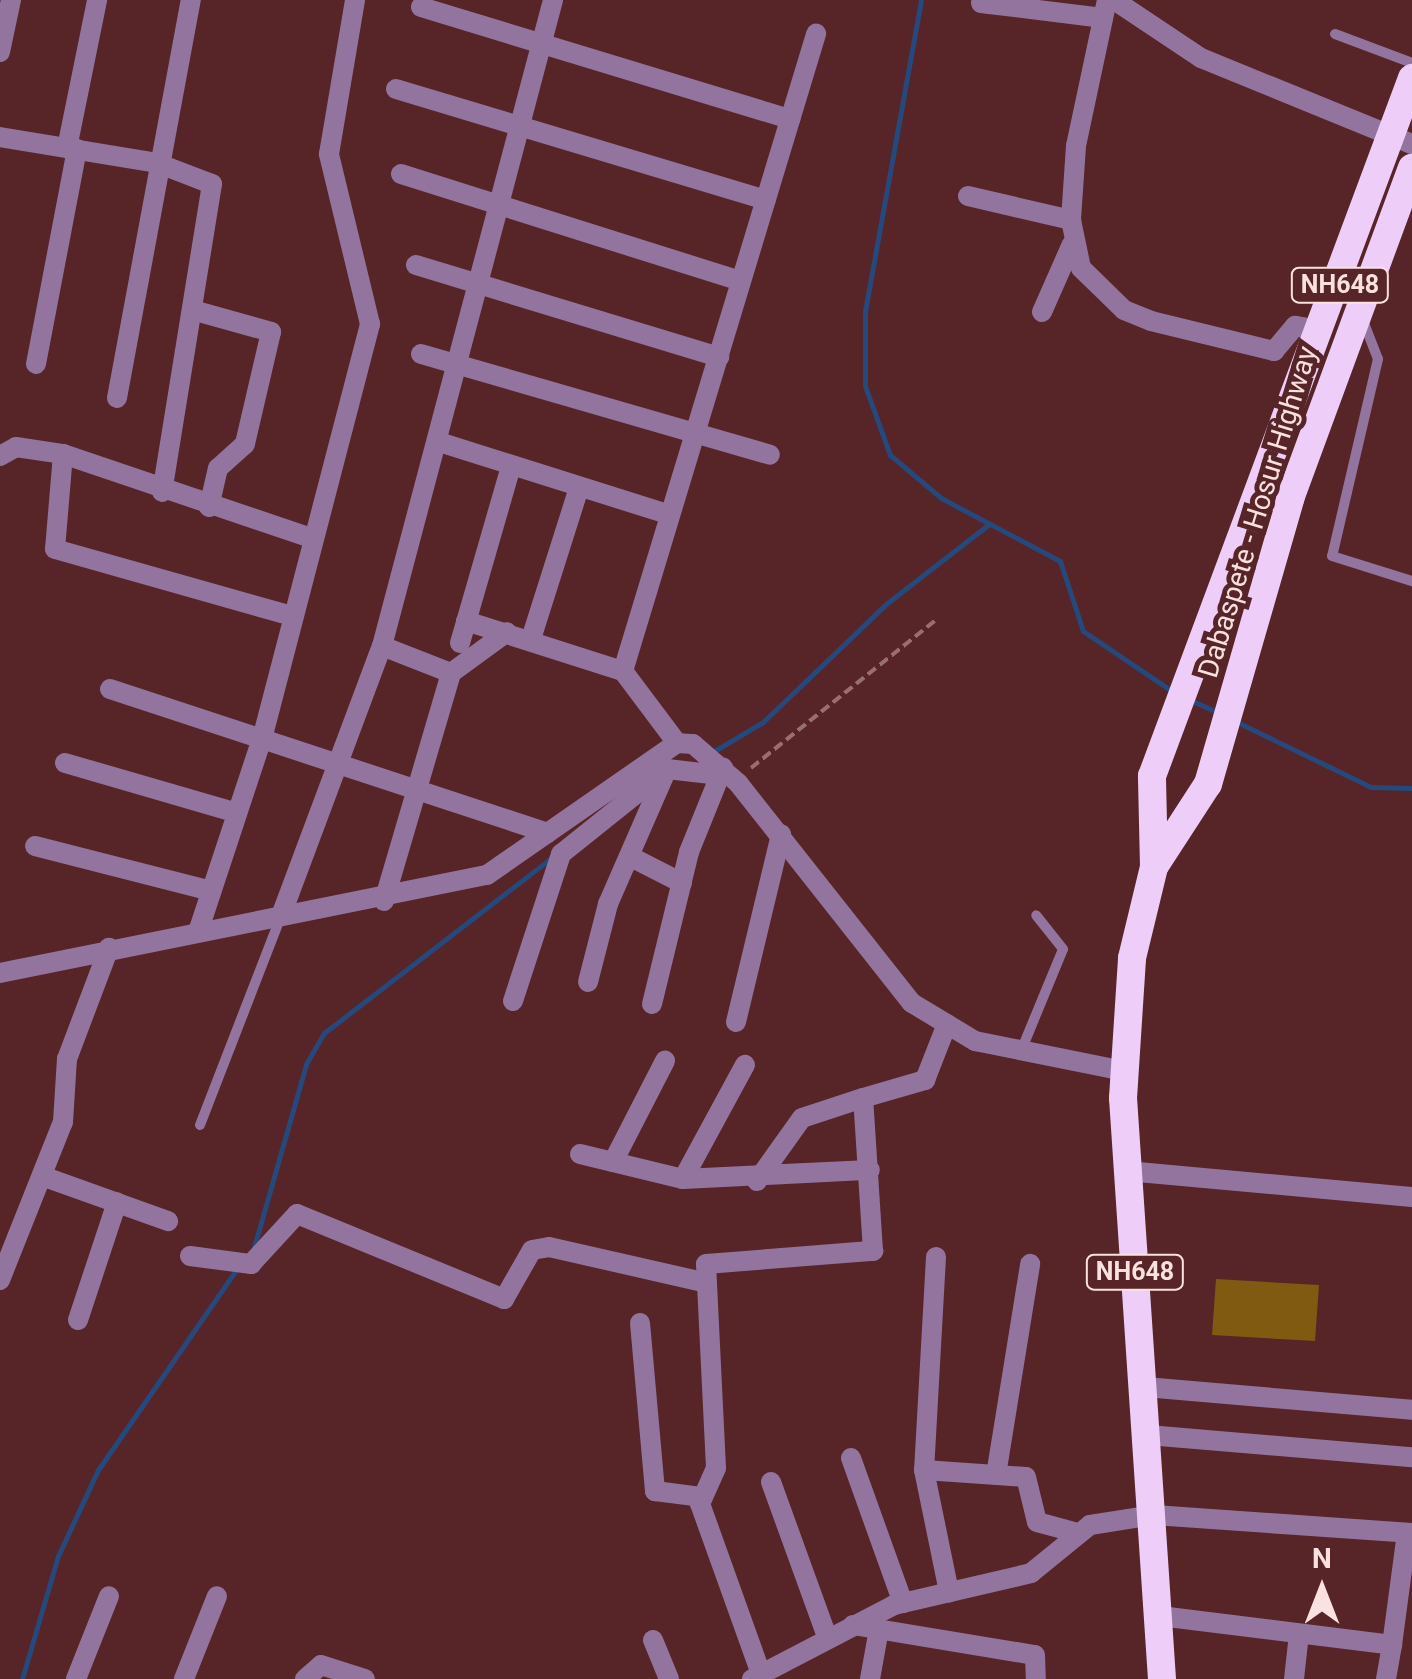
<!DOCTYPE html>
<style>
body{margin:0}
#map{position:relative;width:1412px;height:1679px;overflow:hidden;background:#572427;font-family:Roboto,sans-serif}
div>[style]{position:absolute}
.stream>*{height:5px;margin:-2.5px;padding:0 2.5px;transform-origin:2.5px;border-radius:2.5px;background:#25497c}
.building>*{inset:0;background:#805a11}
.path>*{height:4px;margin-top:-2px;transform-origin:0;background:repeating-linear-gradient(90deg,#986f71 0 10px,transparent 0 15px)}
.service>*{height:10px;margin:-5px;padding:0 5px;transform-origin:5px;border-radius:5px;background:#93749e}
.minor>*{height:20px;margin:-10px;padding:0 10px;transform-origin:10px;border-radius:10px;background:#93749e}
.trunk>*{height:28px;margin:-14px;padding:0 14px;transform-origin:14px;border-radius:14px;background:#eecef9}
span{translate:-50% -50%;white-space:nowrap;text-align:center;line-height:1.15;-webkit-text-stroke:10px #572427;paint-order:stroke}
.shield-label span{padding:2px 8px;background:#572427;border:2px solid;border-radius:8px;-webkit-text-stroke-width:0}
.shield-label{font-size:25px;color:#fce1e1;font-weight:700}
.street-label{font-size:28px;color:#fce1e1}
.north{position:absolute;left:1272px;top:1539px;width:100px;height:100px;-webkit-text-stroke:8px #572427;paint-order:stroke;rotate:0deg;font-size:28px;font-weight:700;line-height:40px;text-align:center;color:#fce1e1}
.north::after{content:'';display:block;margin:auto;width:35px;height:45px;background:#fce1e1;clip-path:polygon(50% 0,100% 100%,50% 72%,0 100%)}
</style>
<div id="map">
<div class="stream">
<i style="left:921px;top:0;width:316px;rotate:100.2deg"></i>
<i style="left:865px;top:311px;width:75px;rotate:90deg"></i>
<i style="left:865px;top:386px;width:73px;rotate:70.1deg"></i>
<i style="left:890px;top:455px;width:67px;rotate:40.1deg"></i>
<i style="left:941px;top:498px;width:135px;rotate:27.9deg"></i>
<i style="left:1060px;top:561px;width:74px;rotate:71.8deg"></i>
<i style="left:1083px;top:631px;width:111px;rotate:34deg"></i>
<i style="left:1190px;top:700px;width:34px;rotate:24deg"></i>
<i style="left:1235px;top:721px;width:151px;rotate:25.9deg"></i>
<i style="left:1371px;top:787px;width:41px;rotate:1.4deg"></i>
<i style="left:711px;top:753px;width:61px;rotate:-30.8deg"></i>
<i style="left:763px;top:722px;width:170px;rotate:-43.8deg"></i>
<i style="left:886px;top:604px;width:130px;rotate:-37.8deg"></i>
<i style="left:254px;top:1247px;width:190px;rotate:-74.1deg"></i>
<i style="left:306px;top:1064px;width:36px;rotate:-60deg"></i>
<i style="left:324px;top:1033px;width:287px;rotate:-37.6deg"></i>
<i style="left:22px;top:1679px;width:128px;rotate:-73.7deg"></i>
<i style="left:58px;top:1556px;width:95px;rotate:-65.1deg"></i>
<i style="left:98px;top:1470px;width:247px;rotate:-55.4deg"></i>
</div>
<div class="building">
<i style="clip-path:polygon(1216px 1279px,1319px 1285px,1315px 1341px,1212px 1335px)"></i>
</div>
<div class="path">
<i style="left:751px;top:768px;width:240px;rotate:-38.7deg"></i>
</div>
<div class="service">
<i style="left:1335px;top:34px;width:82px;rotate:20.6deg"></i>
<i style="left:1362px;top:318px;width:44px;rotate:68.7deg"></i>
<i style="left:1378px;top:359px;width:202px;rotate:103.1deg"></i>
<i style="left:1332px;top:556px;width:84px;rotate:17.4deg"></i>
<i style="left:1021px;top:1051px;width:110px;rotate:-67.6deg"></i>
<i style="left:1063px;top:949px;width:43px;rotate:-128.5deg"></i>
<i style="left:200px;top:1125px;width:224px;rotate:-68.8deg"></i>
</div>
<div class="minor">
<i style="left:1107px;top:0;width:149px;rotate:102deg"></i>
<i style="left:1076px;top:146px;width:74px;rotate:93.9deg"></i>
<i style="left:1071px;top:220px;width:49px;rotate:78.2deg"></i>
<i style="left:1081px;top:268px;width:60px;rotate:44.3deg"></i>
<i style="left:1124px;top:310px;width:29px;rotate:22deg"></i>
<i style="left:1151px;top:321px;width:127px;rotate:13.7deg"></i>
<i style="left:1274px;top:351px;width:33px;rotate:-50deg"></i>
<i style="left:1295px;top:326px;width:26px;rotate:9deg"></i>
<i style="left:1114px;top:0;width:105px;rotate:33.7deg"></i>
<i style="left:1201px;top:58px;width:228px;rotate:22.2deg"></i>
<i style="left:981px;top:3px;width:123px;rotate:7deg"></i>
<i style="left:421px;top:7px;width:386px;rotate:16.9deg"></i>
<i style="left:0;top:52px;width:53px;rotate:-78.1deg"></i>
<i style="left:396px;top:89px;width:386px;rotate:16.7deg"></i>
<i style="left:0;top:137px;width:159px;rotate:9.4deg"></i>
<i style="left:157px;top:163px;width:59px;rotate:20.9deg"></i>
<i style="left:212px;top:184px;width:312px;rotate:99.2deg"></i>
<i style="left:67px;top:148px;width:151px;rotate:-78.5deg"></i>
<i style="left:401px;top:174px;width:356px;rotate:17.5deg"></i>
<i style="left:968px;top:196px;width:106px;rotate:13.1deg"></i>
<i style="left:416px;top:265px;width:317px;rotate:16.9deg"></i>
<i style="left:196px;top:311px;width:78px;rotate:15.6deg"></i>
<i style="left:271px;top:332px;width:115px;rotate:103.1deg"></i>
<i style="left:245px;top:444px;width:36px;rotate:138deg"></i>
<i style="left:218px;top:468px;width:40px;rotate:103deg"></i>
<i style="left:1042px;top:312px;width:74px;rotate:-66.2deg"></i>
<i style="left:421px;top:354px;width:363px;rotate:16.1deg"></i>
<i style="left:36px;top:364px;width:219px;rotate:-79.2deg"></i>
<i style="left:117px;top:398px;width:405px;rotate:-79.5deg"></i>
<i style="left:439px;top:442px;width:242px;rotate:17.5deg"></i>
<i style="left:63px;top:454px;width:95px;rotate:94.8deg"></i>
<i style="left:55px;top:549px;width:246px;rotate:15.8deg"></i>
<i style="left:0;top:456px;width:18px;rotate:-29deg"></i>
<i style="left:16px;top:447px;width:48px;rotate:8.5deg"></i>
<i style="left:63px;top:454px;width:262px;rotate:18.7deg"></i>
<i style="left:466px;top:621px;width:165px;rotate:17.7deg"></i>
<i style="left:531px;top:639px;width:158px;rotate:-72.4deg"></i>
<i style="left:460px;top:643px;width:184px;rotate:-73.9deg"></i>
<i style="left:382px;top:646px;width:74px;rotate:21.4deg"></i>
<i style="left:451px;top:673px;width:69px;rotate:-36.2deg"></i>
<i style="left:110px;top:689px;width:461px;rotate:18.2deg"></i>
<i style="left:677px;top:743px;width:90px;rotate:-126.9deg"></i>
<i style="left:623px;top:671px;width:666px;rotate:-73.14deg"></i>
<i style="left:65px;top:763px;width:179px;rotate:16.2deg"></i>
<i style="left:35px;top:846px;width:182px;rotate:14.3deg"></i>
<i style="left:633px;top:858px;width:55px;rotate:27deg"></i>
<i style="left:384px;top:901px;width:238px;rotate:-73.6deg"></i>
<i style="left:282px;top:913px;width:285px;rotate:-69.5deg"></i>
<i style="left:382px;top:646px;width:668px;rotate:-75.17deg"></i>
<i style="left:199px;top:929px;width:200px;rotate:-71.7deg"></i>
<i style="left:262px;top:739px;width:429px;rotate:-75.4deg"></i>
<i style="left:370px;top:324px;width:175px;rotate:-103.6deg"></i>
<i style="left:329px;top:154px;width:156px;rotate:-80.4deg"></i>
<i style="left:0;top:973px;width:497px;rotate:-11.4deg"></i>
<i style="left:487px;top:875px;width:231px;rotate:-34.8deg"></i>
<i style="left:677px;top:743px;width:16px;rotate:4deg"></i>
<i style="left:693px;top:744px;width:60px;rotate:40.9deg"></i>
<i style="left:738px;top:783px;width:280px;rotate:51.7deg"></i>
<i style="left:912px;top:1003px;width:74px;rotate:31.1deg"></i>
<i style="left:975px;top:1041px;width:152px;rotate:11.4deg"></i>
<i style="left:588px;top:982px;width:81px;rotate:-75.6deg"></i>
<i style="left:608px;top:904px;width:145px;rotate:-66.4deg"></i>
<i style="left:513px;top:1001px;width:155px;rotate:-71.9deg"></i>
<i style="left:561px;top:854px;width:136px;rotate:-38.7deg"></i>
<i style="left:667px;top:769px;width:53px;rotate:6.5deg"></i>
<i style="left:652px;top:1004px;width:156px;rotate:-76.3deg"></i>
<i style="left:689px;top:852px;width:91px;rotate:-68deg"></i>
<i style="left:736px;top:1022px;width:193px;rotate:-76.5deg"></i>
<i style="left:580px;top:1154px;width:106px;rotate:13.6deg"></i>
<i style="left:683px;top:1179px;width:187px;rotate:-2.8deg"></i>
<i style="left:613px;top:1162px;width:114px;rotate:-62.8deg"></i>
<i style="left:1127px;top:1171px;width:286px;rotate:5.2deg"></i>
<i style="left:42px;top:1176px;width:134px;rotate:19.7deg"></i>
<i style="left:683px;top:1179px;width:130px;rotate:-61.5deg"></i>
<i style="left:757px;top:1181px;width:77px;rotate:-54.5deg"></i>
<i style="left:802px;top:1118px;width:64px;rotate:-18.2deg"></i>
<i style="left:190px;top:1256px;width:62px;rotate:7.5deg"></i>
<i style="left:251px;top:1264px;width:68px;rotate:-47.4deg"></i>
<i style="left:297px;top:1214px;width:224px;rotate:22.3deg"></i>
<i style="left:504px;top:1299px;width:56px;rotate:-60.3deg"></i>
<i style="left:532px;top:1250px;width:17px;rotate:-10deg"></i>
<i style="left:549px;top:1247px;width:162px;rotate:12.8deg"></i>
<i style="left:936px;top:1257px;width:213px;rotate:93.2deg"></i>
<i style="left:924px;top:1470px;width:125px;rotate:78.4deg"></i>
<i style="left:0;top:1280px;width:170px;rotate:-68.3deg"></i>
<i style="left:63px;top:1122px;width:63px;rotate:-86.4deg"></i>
<i style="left:67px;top:1059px;width:119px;rotate:-69.3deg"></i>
<i style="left:78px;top:1320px;width:124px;rotate:-71.7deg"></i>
<i style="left:640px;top:1323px;width:169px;rotate:84.9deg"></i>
<i style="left:655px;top:1491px;width:46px;rotate:7.4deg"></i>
<i style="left:1145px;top:1387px;width:268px;rotate:4.9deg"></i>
<i style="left:1148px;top:1435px;width:265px;rotate:4.8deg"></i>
<i style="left:851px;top:1458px;width:154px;rotate:70.3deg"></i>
<i style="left:924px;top:1470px;width:102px;rotate:3.9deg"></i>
<i style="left:1026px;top:1477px;width:46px;rotate:76.3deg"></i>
<i style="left:1037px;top:1522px;width:38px;rotate:15deg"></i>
<i style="left:996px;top:1475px;width:214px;rotate:-80.8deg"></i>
<i style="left:771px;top:1482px;width:165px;rotate:70.1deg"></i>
<i style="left:1160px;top:1616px;width:234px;rotate:7.1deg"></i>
<i style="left:1392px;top:1645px;width:35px;rotate:100deg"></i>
<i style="left:853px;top:1625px;width:184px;rotate:9.4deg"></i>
<i style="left:1035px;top:1655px;width:24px;rotate:88deg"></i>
<i style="left:653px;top:1640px;width:42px;rotate:67.7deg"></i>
<i style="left:1392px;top:1645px;width:113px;rotate:-82.4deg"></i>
<i style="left:761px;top:1674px;width:181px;rotate:-109.7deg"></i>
<i style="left:700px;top:1504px;width:39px;rotate:-66deg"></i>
<i style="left:716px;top:1468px;width:204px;rotate:-92.8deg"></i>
<i style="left:706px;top:1264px;width:168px;rotate:-4.5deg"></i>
<i style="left:873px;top:1251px;width:153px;rotate:-93.7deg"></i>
<i style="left:863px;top:1098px;width:65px;rotate:-16.2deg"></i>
<i style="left:925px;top:1080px;width:60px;rotate:-68.6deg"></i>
<i style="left:76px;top:1679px;width:89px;rotate:-68.3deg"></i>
<i style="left:184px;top:1679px;width:89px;rotate:-68.3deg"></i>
<i style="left:305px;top:1679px;width:21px;rotate:-41deg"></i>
<i style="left:321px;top:1665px;width:46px;rotate:17.7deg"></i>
<i style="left:752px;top:1679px;width:160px;rotate:-27.5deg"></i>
<i style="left:894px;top:1605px;width:141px;rotate:-13.1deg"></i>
<i style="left:1031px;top:1573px;width:76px;rotate:-39.1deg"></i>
<i style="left:1090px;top:1525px;width:65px;rotate:-8.9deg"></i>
<i style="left:1154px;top:1515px;width:259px;rotate:4deg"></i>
<i style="left:870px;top:1679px;width:51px;rotate:-79.8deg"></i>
<i style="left:1294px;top:1679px;width:45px;rotate:-83.7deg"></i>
</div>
<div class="trunk">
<i style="left:1154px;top:867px;width:99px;rotate:-57deg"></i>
<i style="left:1208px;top:784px;width:297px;rotate:-73.9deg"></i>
<i style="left:1290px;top:499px;width:353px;rotate:-69.8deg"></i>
<i style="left:1162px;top:1679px;width:582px;rotate:-93.84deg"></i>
<i style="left:1123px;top:1098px;width:140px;rotate:-86.3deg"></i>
<i style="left:1132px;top:958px;width:94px;rotate:-76.4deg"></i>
<i style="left:1154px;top:867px;width:91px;rotate:-91.3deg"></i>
<i style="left:1152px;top:776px;width:745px;rotate:-69.57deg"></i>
</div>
<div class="shield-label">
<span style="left:1340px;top:285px">NH648</span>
<span style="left:1135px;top:1272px">NH648</span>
</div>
<div class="street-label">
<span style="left:1258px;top:512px;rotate:-73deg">Dabaspete - Hosur Highway</span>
</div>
<div class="north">N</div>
</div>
